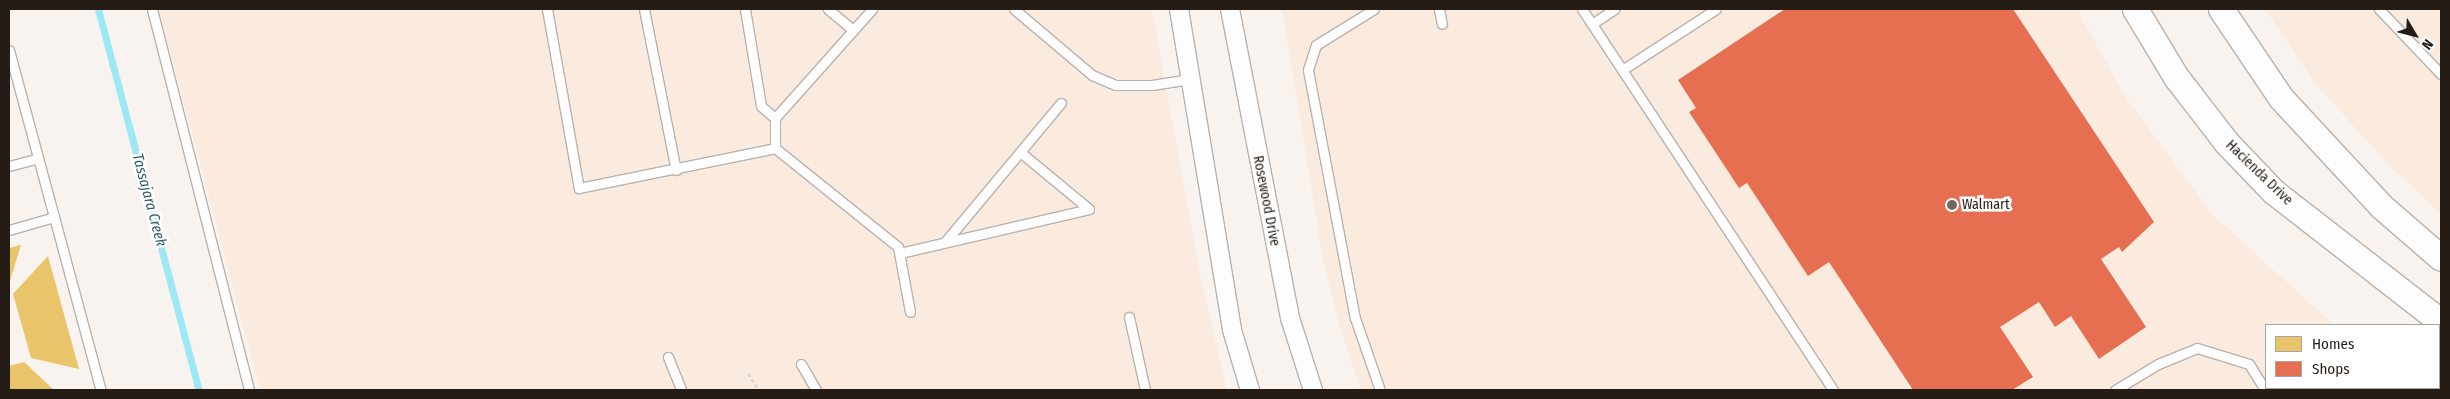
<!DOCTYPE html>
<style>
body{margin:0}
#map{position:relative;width:2450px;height:399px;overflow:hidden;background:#f8f3ef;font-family:"Fira Sans Condensed",sans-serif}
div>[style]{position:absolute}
.built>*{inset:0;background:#fbebde}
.homes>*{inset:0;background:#e9c46a}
.shops>*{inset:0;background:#e76f51}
.stream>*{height:7px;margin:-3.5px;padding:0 3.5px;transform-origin:3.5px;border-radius:3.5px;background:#9ce8f6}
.path>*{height:3px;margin-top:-1.5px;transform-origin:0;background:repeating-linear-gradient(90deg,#dcdad8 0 4px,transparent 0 6.5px)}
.roads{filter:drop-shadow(1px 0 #b8b2ad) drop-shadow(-1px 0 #b8b2ad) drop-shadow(0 1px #b8b2ad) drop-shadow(0 -1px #b8b2ad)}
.service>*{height:9px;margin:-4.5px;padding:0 4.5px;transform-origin:4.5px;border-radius:4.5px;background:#fefdfd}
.minor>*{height:18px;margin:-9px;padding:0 9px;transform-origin:9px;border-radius:9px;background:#fefdfd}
.secondary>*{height:25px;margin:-12.5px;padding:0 12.5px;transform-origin:12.5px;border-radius:12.5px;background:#fefdfd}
.dots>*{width:14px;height:14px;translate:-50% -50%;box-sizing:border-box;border:2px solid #fff;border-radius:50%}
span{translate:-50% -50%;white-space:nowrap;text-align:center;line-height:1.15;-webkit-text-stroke:5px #fff;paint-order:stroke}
.street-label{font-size:14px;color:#251d15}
.poi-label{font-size:14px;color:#251d15}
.left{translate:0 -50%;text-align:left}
.water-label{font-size:15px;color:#2d5d66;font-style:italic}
.frame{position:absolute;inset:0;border:10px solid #251d15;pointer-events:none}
.legend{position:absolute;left:2265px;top:324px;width:175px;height:65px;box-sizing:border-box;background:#fff;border:1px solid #a8a5a1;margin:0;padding:6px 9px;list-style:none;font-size:15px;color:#251d15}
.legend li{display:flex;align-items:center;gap:10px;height:25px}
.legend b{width:25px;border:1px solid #a8a5a1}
.north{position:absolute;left:2390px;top:10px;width:50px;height:50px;-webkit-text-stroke:4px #fff;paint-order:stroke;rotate:127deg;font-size:14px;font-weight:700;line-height:20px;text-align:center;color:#251d15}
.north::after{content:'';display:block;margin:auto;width:18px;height:22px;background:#251d15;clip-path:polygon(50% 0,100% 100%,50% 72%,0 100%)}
</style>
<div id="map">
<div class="built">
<i style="clip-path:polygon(159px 9px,1152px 9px,1201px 279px,1227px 390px,260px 390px)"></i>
<i style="clip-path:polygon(1282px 9px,2077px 9px,2124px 95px,2212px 214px,2334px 325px,2266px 325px,2266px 388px,2408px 390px,1361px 390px,1341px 331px,1323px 259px)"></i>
<i style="clip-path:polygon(2265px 9px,2441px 9px,2441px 214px,2390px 166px,2316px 85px)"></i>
</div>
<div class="homes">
<i style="clip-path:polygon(21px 245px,9px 284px,9px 248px)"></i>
<i style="clip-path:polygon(48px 256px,79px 369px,31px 358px,13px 294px)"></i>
<i style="clip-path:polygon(24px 362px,54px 390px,9px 390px,9px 366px)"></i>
</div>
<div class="shops">
<i style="clip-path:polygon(1785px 9px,2013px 9px,2154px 222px,2122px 252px,2119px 247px,2101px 259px,2146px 327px,2099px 359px,2071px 316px,2055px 327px,2039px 302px,2000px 327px,2033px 377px,2012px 390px,1913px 390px,1829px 262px,1808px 276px,1747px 183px,1739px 188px,1689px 112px,1696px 108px,1678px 80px)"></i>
</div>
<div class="stream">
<i style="left:98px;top:9px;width:394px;rotate:75.2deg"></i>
</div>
<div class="path">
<i style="left:748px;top:373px;width:20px;rotate:57deg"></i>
</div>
<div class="roads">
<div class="service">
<i style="left:152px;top:9px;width:393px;rotate:75.7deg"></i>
<i style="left:547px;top:9px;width:182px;rotate:79.9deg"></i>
<i style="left:579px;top:188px;width:200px;rotate:-11.5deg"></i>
<i style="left:775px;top:148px;width:158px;rotate:38.8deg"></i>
<i style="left:898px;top:247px;width:66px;rotate:79.5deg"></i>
<i style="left:644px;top:9px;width:164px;rotate:78.8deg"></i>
<i style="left:745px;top:9px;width:98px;rotate:80.6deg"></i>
<i style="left:761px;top:106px;width:18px;rotate:41deg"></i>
<i style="left:828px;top:9px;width:33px;rotate:40deg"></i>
<i style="left:1014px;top:9px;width:102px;rotate:40.2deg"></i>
<i style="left:1092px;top:75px;width:25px;rotate:23deg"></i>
<i style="left:1115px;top:85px;width:37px"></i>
<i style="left:1152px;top:85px;width:38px;rotate:-9deg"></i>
<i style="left:1374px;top:9px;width:68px;rotate:148.2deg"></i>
<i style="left:1316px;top:45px;width:26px;rotate:108deg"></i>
<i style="left:1308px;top:70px;width:252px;rotate:79.3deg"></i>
<i style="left:1355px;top:318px;width:76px;rotate:70.9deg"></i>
<i style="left:1439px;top:9px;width:15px;rotate:79deg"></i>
<i style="left:1582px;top:9px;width:456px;rotate:56.6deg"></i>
<i style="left:2379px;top:9px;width:90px;rotate:46.4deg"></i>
<i style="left:1592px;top:24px;width:27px;rotate:-34deg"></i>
<i style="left:9px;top:50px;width:352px;rotate:74.9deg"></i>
<i style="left:1622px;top:70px;width:112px;rotate:-33deg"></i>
<i style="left:775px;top:148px;width:30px;rotate:-90deg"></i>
<i style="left:775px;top:118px;width:146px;rotate:-48.3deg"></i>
<i style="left:9px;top:166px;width:30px;rotate:-15deg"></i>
<i style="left:9px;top:230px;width:47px;rotate:-16.1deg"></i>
<i style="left:945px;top:242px;width:181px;rotate:-50.2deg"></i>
<i style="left:900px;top:253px;width:194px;rotate:-13.1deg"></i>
<i style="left:1089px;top:209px;width:89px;rotate:-140.4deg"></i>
<i style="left:1129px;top:317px;width:75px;rotate:77.6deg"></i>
<i style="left:668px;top:357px;width:35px;rotate:68deg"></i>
<i style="left:801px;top:364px;width:30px;rotate:60deg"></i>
<i style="left:2115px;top:390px;width:50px;rotate:-31.2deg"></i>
<i style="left:2158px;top:364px;width:42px;rotate:-22.3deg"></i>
<i style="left:2197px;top:348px;width:54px;rotate:17.1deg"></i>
<i style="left:2249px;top:364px;width:31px;rotate:58deg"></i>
<i style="left:2325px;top:390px;width:23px"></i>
</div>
<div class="minor">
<i style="left:1179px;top:9px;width:325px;rotate:80.6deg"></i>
<i style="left:1232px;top:330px;width:63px;rotate:73.3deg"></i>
<i style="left:1230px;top:9px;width:315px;rotate:79deg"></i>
<i style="left:1290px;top:318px;width:76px;rotate:72.3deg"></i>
</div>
<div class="secondary">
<i style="left:2135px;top:9px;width:79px;rotate:58.9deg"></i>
<i style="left:2176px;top:77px;width:82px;rotate:52.4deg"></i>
<i style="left:2226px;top:142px;width:69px;rotate:46.2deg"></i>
<i style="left:2274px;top:192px;width:212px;rotate:37.9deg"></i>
<i style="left:2221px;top:9px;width:107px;rotate:56deg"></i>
<i style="left:2281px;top:98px;width:147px;rotate:47.2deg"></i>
<i style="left:2381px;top:206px;width:79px;rotate:40.9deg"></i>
</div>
</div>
<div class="dots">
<i style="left:1952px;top:205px;background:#6f6861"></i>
</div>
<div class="street-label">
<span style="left:2259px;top:173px;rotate:44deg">Hacienda Drive</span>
<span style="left:1266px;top:201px;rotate:79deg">Rosewood Drive</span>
</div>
<div class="poi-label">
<span class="left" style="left:1962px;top:205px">Walmart</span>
</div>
<div class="water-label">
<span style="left:149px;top:200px;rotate:75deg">Tassajara Creek</span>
</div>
<div class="frame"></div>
<ul class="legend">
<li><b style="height:14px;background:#e9c46a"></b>Homes</li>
<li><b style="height:14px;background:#e76f51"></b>Shops</li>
</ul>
<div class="north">N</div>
</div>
